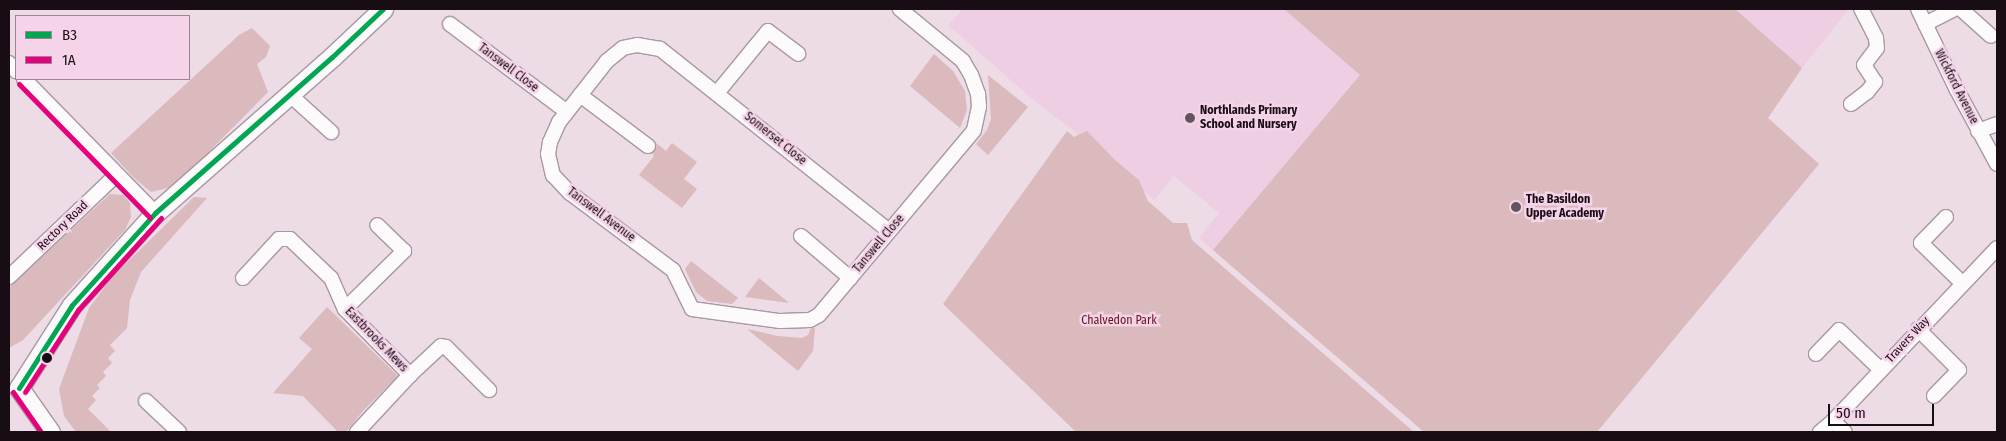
<!DOCTYPE html>
<style>
body{margin:0}
#map{position:relative;width:2006px;height:441px;overflow:hidden;background:#eddbe6;font-family:"Fira Sans Condensed",sans-serif}
div>[style]{position:absolute}
.built>*{inset:0;background:#edcee2}
.green>*{inset:0;background:#dababd}
.roads{filter:drop-shadow(1px 0 #a799a1) drop-shadow(-1px 0 #a799a1) drop-shadow(0 1px #a799a1) drop-shadow(0 -1px #a799a1)}
.street>*{height:14px;margin:-7px;padding:0 7px;transform-origin:7px;border-radius:7px;background:#fcfafb}
.secondary>*{height:19px;margin:-9.5px;padding:0 9.5px;transform-origin:9.5px;border-radius:9.5px;background:#fcfafb}
.bus-1>*{height:5px;margin:-2.5px;padding:0 2.5px;transform-origin:2.5px;border-radius:2.5px;background:#00a651}
.bus-2>*{height:5px;margin:-2.5px;padding:0 2.5px;transform-origin:2.5px;border-radius:2.5px;background:#e5007d}
.dots>*{width:14px;height:14px;translate:-50% -50%;box-sizing:border-box;border:2px solid #f5d3e8;border-radius:50%}
span{translate:-50% -50%;white-space:nowrap;text-align:center;line-height:1.15;-webkit-text-stroke:5px #f5d3e8;paint-order:stroke}
.street-label{font-size:12px;color:#180d14}
.poi-label{font-size:12px;color:#180d14;font-weight:700}
.left{translate:0 -50%;text-align:left}
.park-label{font-size:12px;color:#671516}
.frame{position:absolute;inset:0;border:10px solid #180d14;pointer-events:none}
.legend{position:absolute;left:15px;top:15px;width:175px;height:65px;box-sizing:border-box;background:#f5d3e8;border:1px solid #9d8493;margin:0;padding:6px 9px;list-style:none;font-size:15px;color:#180d14}
.legend li{display:flex;align-items:center;gap:10px;height:25px}
.legend b{width:25px;border:1px solid #9d8493}
.scale{position:absolute;left:1828px;top:404px;width:106px;height:22px;box-sizing:border-box;border:2px solid #180d14;border-top:0;padding-left:6px;font-size:15px;line-height:18px;white-space:nowrap;color:#180d14;-webkit-text-stroke:4px #f5d3e8;paint-order:stroke}
</style>
<div id="map">
<div class="built">
<i style="clip-path:polygon(963px 9px,1849px 9px,1802px 68px,1768px 118px,1819px 164px,1597px 432px,1424px 432px,1199px 238px,1219px 213px,1174px 176px,1154px 200px,1074px 131px,1038px 104px,948px 25px)"></i>
</div>
<div class="green">
<i style="clip-path:polygon(1284px 9px,1735px 9px,1802px 68px,1768px 118px,1819px 164px,1597px 432px,1424px 432px,1213px 250px,1360px 75px)"></i>
<i style="clip-path:polygon(252px 28px,270px 46px,266px 57px,257px 64px,268px 92px,175px 186px,151px 192px,134px 178px,111px 153px,239px 35px)"></i>
<i style="clip-path:polygon(934px 54px,953px 71px,965px 91px,967px 110px,960px 128px,910px 86px)"></i>
<i style="clip-path:polygon(988px 75px,1028px 107px,988px 155px,976px 144px,987px 130px,991px 119px)"></i>
<i style="clip-path:polygon(1067px 131px,1074px 137px,1087px 131px,1115px 160px,1139px 180px,1148px 201px,1173px 223px,1187px 223px,1192px 240px,1414px 432px,1076px 432px,943px 304px)"></i>
<i style="clip-path:polygon(656px 143px,666px 151px,672px 143px,697px 162px,684px 179px,697px 189px,682px 208px,639px 175px,654px 156px,651px 150px)"></i>
<i style="clip-path:polygon(110px 194px,123px 195px,130px 203px,131px 217px,125px 230px,23px 340px,9px 348px,9px 287px)"></i>
<i style="clip-path:polygon(194px 197px,207px 198px,141px 272px,130px 300px,127px 328px,110px 345px,115px 351px,108px 358px,112px 363px,103px 372px,106px 376px,97px 385px,100px 388px,92px 396px,96px 400px,88px 409px,111px 432px,76px 432px,64px 416px,59px 389px,89px 308px,113px 276px)"></i>
<i style="clip-path:polygon(691px 261px,738px 298px,732px 304px,707px 301px,696px 292px,685px 269px)"></i>
<i style="clip-path:polygon(759px 278px,789px 303px,745px 297px)"></i>
<i style="clip-path:polygon(327px 307px,398px 376px,363px 411px,346px 432px,338px 432px,303px 396px,273px 393px,312px 349px,299px 338px)"></i>
<i style="clip-path:polygon(811px 328px,815px 328px,813px 351px,798px 371px,747px 329px,778px 336px,802px 338px,808px 335px)"></i>
</div>
<div class="roads">
<div class="street">
<i style="left:1918px;top:9px;width:90px;rotate:64.3deg"></i>
<i style="left:1957px;top:90px;width:84px;rotate:61.6deg"></i>
<i style="left:1961px;top:9px;width:40px;rotate:42deg"></i>
<i style="left:450px;top:24px;width:146px;rotate:36.9deg"></i>
<i style="left:1925px;top:24px;width:33px;rotate:-27deg"></i>
<i style="left:9px;top:63px;width:11px;rotate:49deg"></i>
<i style="left:24px;top:79px;width:187px;rotate:45.6deg"></i>
<i style="left:717px;top:93px;width:80px;rotate:-50.6deg"></i>
<i style="left:768px;top:31px;width:38px;rotate:37deg"></i>
<i style="left:289px;top:94px;width:57px;rotate:42.1deg"></i>
<i style="left:580px;top:95px;width:85px;rotate:36.9deg"></i>
<i style="left:1851px;top:104px;width:20px;rotate:-37deg"></i>
<i style="left:1867px;top:92px;width:13px;rotate:-51deg"></i>
<i style="left:1875px;top:82px;width:20px;rotate:-123deg"></i>
<i style="left:1864px;top:65px;width:21px;rotate:-53deg"></i>
<i style="left:1877px;top:48px;width:10px;rotate:-96deg"></i>
<i style="left:1876px;top:38px;width:33px;rotate:-117deg"></i>
<i style="left:1978px;top:131px;width:20px;rotate:-20deg"></i>
<i style="left:1946px;top:217px;width:36px;rotate:134deg"></i>
<i style="left:1921px;top:243px;width:57px;rotate:44.3deg"></i>
<i style="left:889px;top:231px;width:293px;rotate:-141.5deg"></i>
<i style="left:660px;top:49px;width:23px;rotate:-170deg"></i>
<i style="left:637px;top:45px;width:14px;rotate:168deg"></i>
<i style="left:623px;top:48px;width:21px;rotate:141deg"></i>
<i style="left:607px;top:61px;width:78px;rotate:128.2deg"></i>
<i style="left:559px;top:122px;width:22px;rotate:114deg"></i>
<i style="left:550px;top:142px;width:12px;rotate:99deg"></i>
<i style="left:548px;top:154px;width:22px;rotate:77deg"></i>
<i style="left:553px;top:175px;width:25px;rotate:47deg"></i>
<i style="left:570px;top:193px;width:129px;rotate:36.8deg"></i>
<i style="left:673px;top:270px;width:43px;rotate:64deg"></i>
<i style="left:692px;top:309px;width:89px;rotate:7.8deg"></i>
<i style="left:780px;top:321px;width:30px;rotate:-2deg"></i>
<i style="left:810px;top:320px;width:10px;rotate:-29deg"></i>
<i style="left:819px;top:315px;width:241px;rotate:-50deg"></i>
<i style="left:974px;top:130px;width:24px;rotate:-78deg"></i>
<i style="left:979px;top:107px;width:13px;rotate:-94deg"></i>
<i style="left:978px;top:94px;width:20px;rotate:-110deg"></i>
<i style="left:971px;top:75px;width:16px;rotate:-120deg"></i>
<i style="left:963px;top:61px;width:82px;rotate:-140.5deg"></i>
<i style="left:801px;top:236px;width:65px;rotate:40.6deg"></i>
<i style="left:9px;top:277px;width:149px;rotate:-43.6deg"></i>
<i style="left:243px;top:278px;width:53px;rotate:-47.3deg"></i>
<i style="left:279px;top:239px;width:11px"></i>
<i style="left:290px;top:239px;width:57px;rotate:43.6deg"></i>
<i style="left:331px;top:278px;width:34px;rotate:66deg"></i>
<i style="left:345px;top:309px;width:93px;rotate:45.4deg"></i>
<i style="left:345px;top:309px;width:83px;rotate:-44.5deg"></i>
<i style="left:404px;top:251px;width:37px;rotate:-136deg"></i>
<i style="left:1918px;top:329px;width:58px;rotate:45deg"></i>
<i style="left:1959px;top:370px;width:36px;rotate:134deg"></i>
<i style="left:1816px;top:354px;width:33px;rotate:-46deg"></i>
<i style="left:1839px;top:330px;width:58px;rotate:43.6deg"></i>
<i style="left:146px;top:401px;width:45px;rotate:43.2deg"></i>
<i style="left:1833px;top:421px;width:16px;rotate:43deg"></i>
<i style="left:357px;top:432px;width:78px;rotate:-47.1deg"></i>
<i style="left:410px;top:375px;width:42px;rotate:-43.1deg"></i>
<i style="left:441px;top:346px;width:5px;rotate:11deg"></i>
<i style="left:446px;top:347px;width:61px;rotate:45deg"></i>
<i style="left:1820px;top:432px;width:17px;rotate:-40deg"></i>
<i style="left:1833px;top:421px;width:238px;rotate:-46.5deg"></i>
</div>
<div class="secondary">
<i style="left:19px;top:388px;width:98px;rotate:-57.4deg"></i>
<i style="left:72px;top:305px;width:124px;rotate:-47.9deg"></i>
<i style="left:155px;top:213px;width:236px;rotate:-41.4deg"></i>
<i style="left:332px;top:57px;width:70px;rotate:-43.3deg"></i>
<i style="left:19px;top:388px;width:54px;rotate:54.8deg"></i>
</div>
</div>
<div class="bus-1">
<i style="left:19px;top:388px;width:98px;rotate:-57.4deg"></i>
<i style="left:72px;top:305px;width:124px;rotate:-47.9deg"></i>
<i style="left:155px;top:213px;width:236px;rotate:-41.4deg"></i>
<i style="left:332px;top:57px;width:70px;rotate:-43.3deg"></i>
</div>
<div class="bus-2">
<i style="left:19px;top:84px;width:187px;rotate:45.6deg"></i>
<i style="left:13px;top:392px;width:49px;rotate:55deg"></i>
<i style="left:25px;top:392px;width:98px;rotate:-57.1deg"></i>
<i style="left:78px;top:310px;width:124px;rotate:-47.9deg"></i>
</div>
<div class="dots">
<i style="left:1190px;top:118px;background:#63555e"></i>
<i style="left:1516px;top:207px;background:#63555e"></i>
<i style="left:47px;top:358px;background:#180d14"></i>
</div>
<div class="street-label">
<span style="left:508px;top:68px;rotate:37deg">Tanswell Close</span>
<span style="left:1956px;top:87px;rotate:63deg">Wickford Avenue</span>
<span style="left:775px;top:139px;rotate:39deg">Somerset Close</span>
<span style="left:601px;top:215px;rotate:37deg">Tanswell Avenue</span>
<span style="left:63px;top:226px;rotate:-44deg">Rectory Road</span>
<span style="left:879px;top:244px;rotate:-50deg">Tanswell Close</span>
<span style="left:376px;top:340px;rotate:46deg">Eastbrooks Mews</span>
<span style="left:1908px;top:340px;rotate:-47deg">Travers Way</span>
</div>
<div class="poi-label">
<span class="left" style="left:1200px;top:118px">Northlands Primary<br>School and Nursery</span>
<span class="left" style="left:1526px;top:207px">The Basildon<br>Upper Academy</span>
</div>
<div class="park-label">
<span style="left:1119px;top:321px">Chalvedon Park</span>
</div>
<div class="frame"></div>
<ul class="legend">
<li><b style="height:6px;background:#00a651"></b>B3</li>
<li><b style="height:6px;background:#e5007d"></b>1A</li>
</ul>
<div class="scale">50 m</div>
</div>
